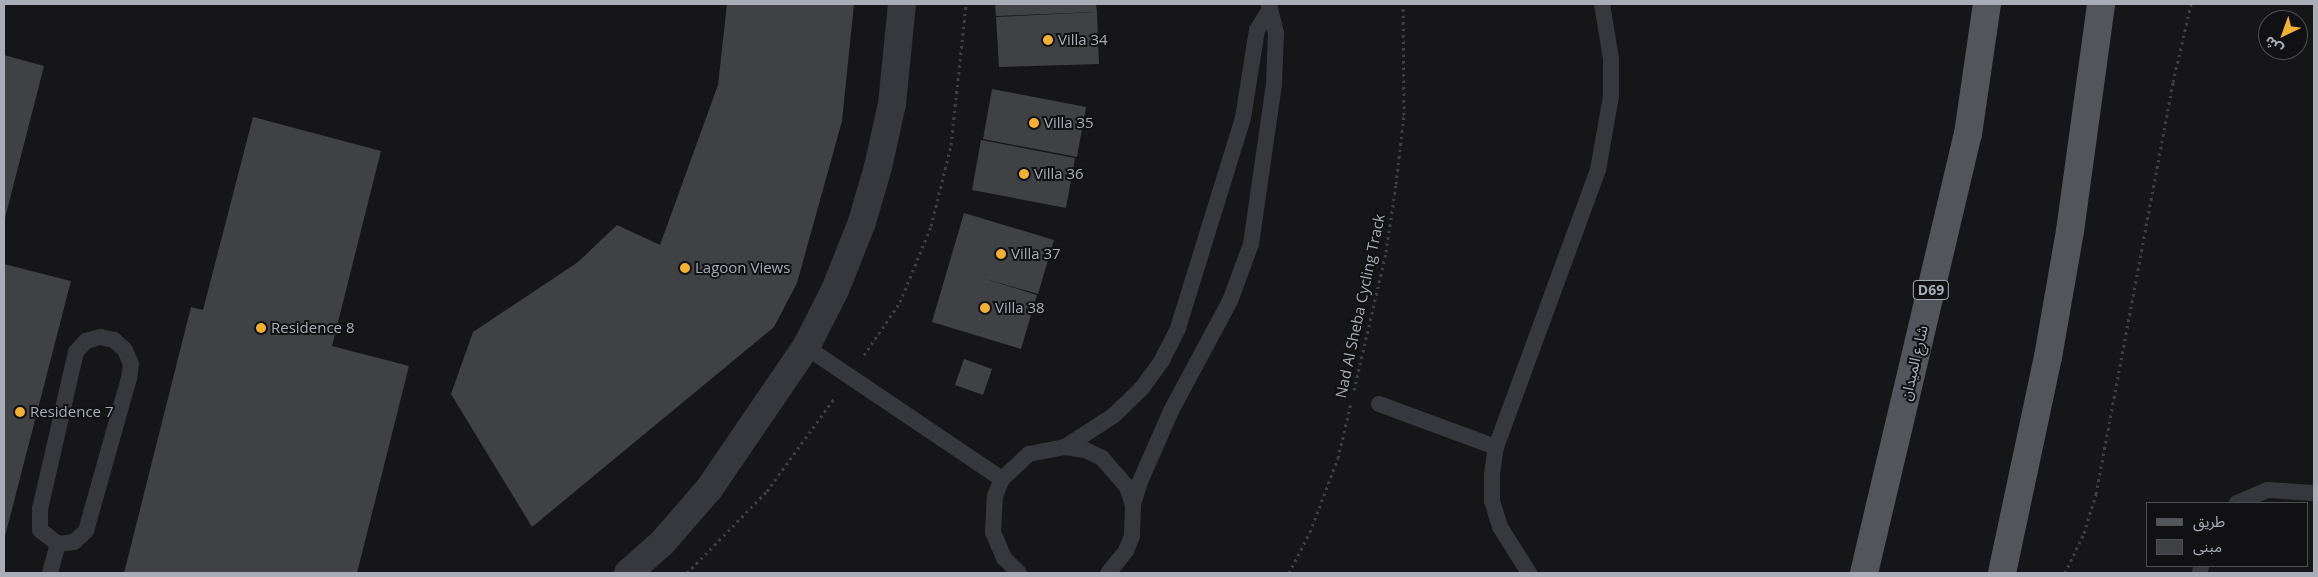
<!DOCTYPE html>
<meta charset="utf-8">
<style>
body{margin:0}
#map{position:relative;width:2318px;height:577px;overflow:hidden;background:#161618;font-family:"Open Sans","Noto Sans Arabic",sans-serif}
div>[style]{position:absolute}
.building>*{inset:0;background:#404145}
.path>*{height:3px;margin-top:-1.5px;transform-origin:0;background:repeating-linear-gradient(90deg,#3d3f44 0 2.5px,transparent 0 6.5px)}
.service>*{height:16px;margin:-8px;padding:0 8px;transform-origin:8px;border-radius:8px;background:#37383d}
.minor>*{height:28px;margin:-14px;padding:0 14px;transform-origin:14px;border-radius:14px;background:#37383d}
.primary>*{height:28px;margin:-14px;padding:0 14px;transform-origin:14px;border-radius:14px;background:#53555c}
.dots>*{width:14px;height:14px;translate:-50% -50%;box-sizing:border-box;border:2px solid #111113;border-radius:50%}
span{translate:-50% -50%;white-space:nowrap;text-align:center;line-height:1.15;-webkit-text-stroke:4px #111113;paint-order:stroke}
.shield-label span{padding:1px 4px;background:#111113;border:1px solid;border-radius:4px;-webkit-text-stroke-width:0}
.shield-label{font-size:14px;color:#a8adb8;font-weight:700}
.poi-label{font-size:15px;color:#a8adb8}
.left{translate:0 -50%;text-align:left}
.street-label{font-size:15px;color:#a8adb8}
.frame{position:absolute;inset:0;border:5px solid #a8adb8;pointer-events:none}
.legend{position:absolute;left:2146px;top:502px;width:162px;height:65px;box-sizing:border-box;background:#111113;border:1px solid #4d4f55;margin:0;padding:6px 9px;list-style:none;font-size:15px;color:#a8adb8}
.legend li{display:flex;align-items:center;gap:10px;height:25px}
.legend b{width:25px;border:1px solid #4d4f55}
.north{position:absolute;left:2258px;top:10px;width:50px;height:50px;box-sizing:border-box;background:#111113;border:1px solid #4d4f55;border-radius:50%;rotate:222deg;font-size:14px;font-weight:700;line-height:20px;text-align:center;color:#a8adb8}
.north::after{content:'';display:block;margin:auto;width:18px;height:22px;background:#f2b134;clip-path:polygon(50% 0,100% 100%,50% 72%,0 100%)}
</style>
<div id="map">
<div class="building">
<i style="clip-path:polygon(727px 4px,854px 4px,842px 121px,797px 283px,774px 327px,532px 527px,451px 394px,473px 332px,578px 262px,617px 225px,660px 245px,718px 85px)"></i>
<i style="clip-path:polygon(995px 4px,1096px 4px,1097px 12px,996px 16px)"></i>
<i style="clip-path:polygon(1097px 12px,1099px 64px,999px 67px,996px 17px)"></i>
<i style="clip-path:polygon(4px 55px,44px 66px,4px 222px)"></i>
<i style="clip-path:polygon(992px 89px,1086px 107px,1077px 157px,983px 139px)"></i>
<i style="clip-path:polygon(253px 117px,381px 151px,332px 346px,409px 366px,357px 573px,124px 573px,191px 307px,203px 310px)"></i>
<i style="clip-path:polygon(981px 140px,1075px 158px,1066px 208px,972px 190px)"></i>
<i style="clip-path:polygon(964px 213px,1054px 240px,1038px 294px,979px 277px,1037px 295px,1021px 349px,932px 322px)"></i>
<i style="clip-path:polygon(4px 264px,71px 281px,4px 540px)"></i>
<i style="clip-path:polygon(964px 359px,992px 369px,983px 395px,955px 385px)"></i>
</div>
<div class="path">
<i style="left:864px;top:355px;width:64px;rotate:-55.8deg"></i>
<i style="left:900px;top:302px;width:82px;rotate:-67.8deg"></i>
<i style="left:931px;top:226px;width:83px;rotate:-76.1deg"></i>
<i style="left:951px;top:145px;width:142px;rotate:-83.9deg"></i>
<i style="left:1354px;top:390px;width:142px;rotate:-76.9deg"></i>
<i style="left:1386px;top:252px;width:69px;rotate:-81.6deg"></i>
<i style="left:1396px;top:184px;width:69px;rotate:-83.4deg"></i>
<i style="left:1404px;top:115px;width:111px;rotate:-90.5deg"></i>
<i style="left:687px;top:573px;width:115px;rotate:-45.7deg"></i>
<i style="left:767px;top:491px;width:116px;rotate:-54.1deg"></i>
<i style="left:1289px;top:573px;width:46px;rotate:-62.9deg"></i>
<i style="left:1310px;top:532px;width:79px;rotate:-69.3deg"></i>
<i style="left:1338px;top:458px;width:57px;rotate:-76.7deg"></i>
<i style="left:2065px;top:573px;width:44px;rotate:-64.6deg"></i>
<i style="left:2084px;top:533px;width:41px;rotate:-72.9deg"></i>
<i style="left:2096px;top:494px;width:419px;rotate:-79.4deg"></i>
<i style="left:2173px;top:82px;width:80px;rotate:-77deg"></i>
</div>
<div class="service">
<i style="left:100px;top:337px;width:14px;rotate:12deg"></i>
<i style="left:114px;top:340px;width:15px;rotate:42deg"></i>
<i style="left:125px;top:350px;width:15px;rotate:67deg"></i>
<i style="left:131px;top:364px;width:14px;rotate:98deg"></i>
<i style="left:129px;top:378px;width:159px;rotate:105.7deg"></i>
<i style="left:86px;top:531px;width:16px;rotate:137deg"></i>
<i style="left:74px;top:542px;width:16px;rotate:173deg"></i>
<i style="left:58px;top:544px;width:23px;rotate:-142deg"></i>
<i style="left:40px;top:530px;width:21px;rotate:-90deg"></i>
<i style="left:40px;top:509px;width:161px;rotate:-77.1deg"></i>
<i style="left:76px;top:352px;width:15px;rotate:-48deg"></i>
<i style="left:86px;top:341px;width:15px;rotate:-16deg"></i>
<i style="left:806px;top:347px;width:236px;rotate:34deg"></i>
<i style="left:1379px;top:404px;width:125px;rotate:20.2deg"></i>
<i style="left:1065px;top:447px;width:57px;rotate:-32.9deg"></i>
<i style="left:1113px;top:416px;width:40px;rotate:-44deg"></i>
<i style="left:1142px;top:388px;width:34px;rotate:-54deg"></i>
<i style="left:1162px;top:360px;width:36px;rotate:-63deg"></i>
<i style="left:1178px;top:328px;width:220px;rotate:-72.8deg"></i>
<i style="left:1243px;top:118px;width:89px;rotate:-81deg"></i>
<i style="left:1257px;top:30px;width:22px;rotate:-58deg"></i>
<i style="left:2237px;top:503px;width:34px;rotate:-23deg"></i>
<i style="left:2268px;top:490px;width:46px;rotate:3.7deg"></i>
<i style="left:1133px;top:505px;width:22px;rotate:-74deg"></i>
<i style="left:1139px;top:484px;width:80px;rotate:-66.3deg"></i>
<i style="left:1171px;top:411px;width:125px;rotate:-61.8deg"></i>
<i style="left:1230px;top:301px;width:61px;rotate:-69.8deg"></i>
<i style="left:1251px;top:244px;width:162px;rotate:-81.8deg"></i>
<i style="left:1274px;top:84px;width:51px;rotate:-87.8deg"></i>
<i style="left:1276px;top:33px;width:30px;rotate:-104deg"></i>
<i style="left:50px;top:573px;width:30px;rotate:-75deg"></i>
<i style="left:1019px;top:573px;width:21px;rotate:-135deg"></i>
<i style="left:1004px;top:558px;width:28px;rotate:-113deg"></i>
<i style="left:993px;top:532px;width:36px;rotate:-87deg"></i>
<i style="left:995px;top:496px;width:18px;rotate:-68deg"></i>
<i style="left:1002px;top:479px;width:37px;rotate:-43deg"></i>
<i style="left:1029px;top:454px;width:37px;rotate:-11deg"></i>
<i style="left:1065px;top:447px;width:20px;rotate:9deg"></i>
<i style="left:1085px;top:450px;width:19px;rotate:25deg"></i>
<i style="left:1102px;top:458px;width:38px;rotate:49deg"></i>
<i style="left:1127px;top:487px;width:19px;rotate:72deg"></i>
<i style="left:1133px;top:505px;width:31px;rotate:92deg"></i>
<i style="left:1132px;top:536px;width:16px;rotate:112deg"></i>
<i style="left:1126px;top:551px;width:28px;rotate:129deg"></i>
<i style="left:1529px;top:573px;width:54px;rotate:-122.2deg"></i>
<i style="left:1500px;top:527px;width:27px;rotate:-107deg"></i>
<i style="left:1492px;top:501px;width:27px;rotate:-90deg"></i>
<i style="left:1492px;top:474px;width:27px;rotate:-82deg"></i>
<i style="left:1496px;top:447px;width:295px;rotate:-69.8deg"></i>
<i style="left:1598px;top:170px;width:75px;rotate:-80deg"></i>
<i style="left:1611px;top:96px;width:37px;rotate:-90deg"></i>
<i style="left:1611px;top:59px;width:56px;rotate:-99.3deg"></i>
<i style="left:2200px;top:573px;width:7px;rotate:-82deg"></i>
</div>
<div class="minor">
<i style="left:628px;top:573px;width:45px;rotate:-41.4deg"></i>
<i style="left:662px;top:543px;width:72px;rotate:-49deg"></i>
<i style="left:709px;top:489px;width:172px;rotate:-55.7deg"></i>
<i style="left:806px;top:347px;width:64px;rotate:-63deg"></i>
<i style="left:835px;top:290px;width:73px;rotate:-68.3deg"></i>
<i style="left:862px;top:222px;width:57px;rotate:-73.8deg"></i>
<i style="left:878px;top:167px;width:65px;rotate:-77.5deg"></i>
<i style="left:892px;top:104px;width:100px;rotate:-84.3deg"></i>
</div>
<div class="primary">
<i style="left:1864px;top:573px;width:451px;rotate:-76.7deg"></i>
<i style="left:1968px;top:134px;width:131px;rotate:-81.7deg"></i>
<i style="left:2002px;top:573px;width:221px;rotate:-78deg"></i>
<i style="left:2048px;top:357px;width:128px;rotate:-80.1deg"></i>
<i style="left:2070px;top:231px;width:229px;rotate:-82.2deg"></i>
</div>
<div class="dots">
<i style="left:1048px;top:40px;background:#f2b134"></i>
<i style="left:1034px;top:123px;background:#f2b134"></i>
<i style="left:1024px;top:174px;background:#f2b134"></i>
<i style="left:1001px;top:254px;background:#f2b134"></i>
<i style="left:685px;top:268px;background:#f2b134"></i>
<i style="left:985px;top:308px;background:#f2b134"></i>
<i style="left:261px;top:328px;background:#f2b134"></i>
<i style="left:20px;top:412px;background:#f2b134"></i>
</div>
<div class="shield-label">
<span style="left:1931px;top:290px">D69</span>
</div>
<div class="poi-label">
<span class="left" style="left:1058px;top:40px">Villa 34</span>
<span class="left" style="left:1044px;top:123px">Villa 35</span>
<span class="left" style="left:1034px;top:174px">Villa 36</span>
<span class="left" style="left:1011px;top:254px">Villa 37</span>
<span class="left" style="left:695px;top:268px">Lagoon Views</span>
<span class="left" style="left:995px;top:308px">Villa 38</span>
<span class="left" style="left:271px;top:328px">Residence 8</span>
<span class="left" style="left:30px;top:412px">Residence 7</span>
</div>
<div class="street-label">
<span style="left:1360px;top:306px;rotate:-78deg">Nad Al Sheba Cycling Track</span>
<span style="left:1914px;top:363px;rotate:-77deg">شارع الميدان</span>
</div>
<div class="frame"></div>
<ul class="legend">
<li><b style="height:6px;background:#53555c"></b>طريق</li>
<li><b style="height:14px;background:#404145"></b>مبنى</li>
</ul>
<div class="north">ش</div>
</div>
